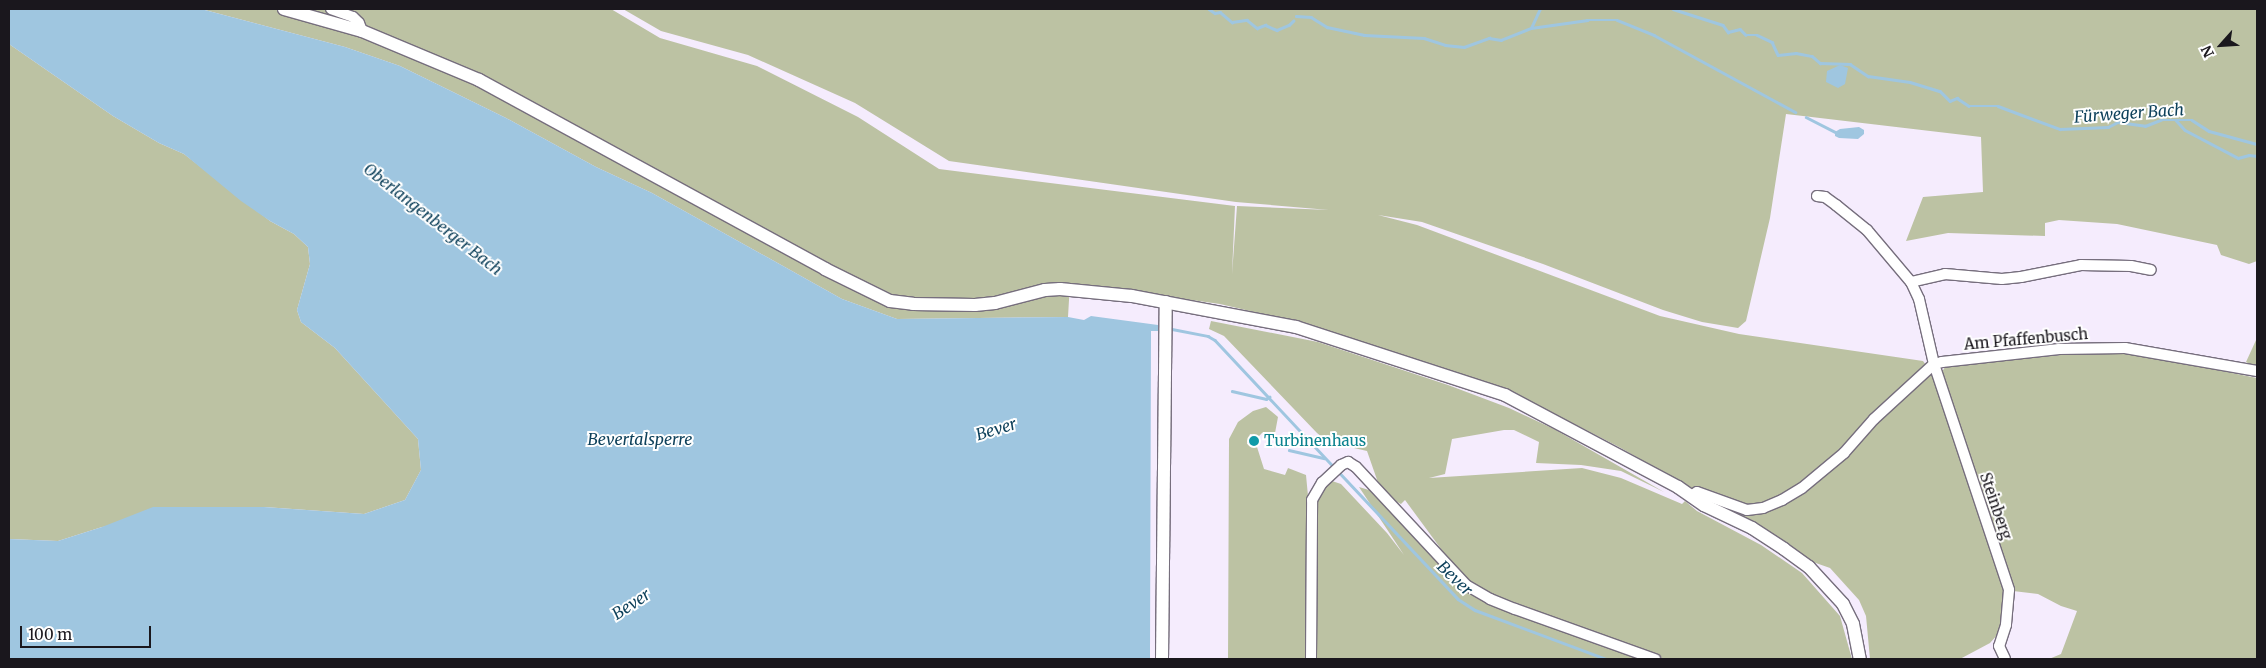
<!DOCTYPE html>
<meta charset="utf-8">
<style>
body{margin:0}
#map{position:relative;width:2266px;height:668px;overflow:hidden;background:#f5ecfd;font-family:Merriweather,serif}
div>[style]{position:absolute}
.green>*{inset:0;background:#bcc2a3}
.water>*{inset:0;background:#9fc6e0}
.stream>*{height:2.5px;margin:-1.25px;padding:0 1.25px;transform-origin:1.25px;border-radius:1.25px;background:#9fc6e0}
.roads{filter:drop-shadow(1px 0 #766e7d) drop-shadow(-1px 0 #766e7d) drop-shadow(0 1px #766e7d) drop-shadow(0 -1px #766e7d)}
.minor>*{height:10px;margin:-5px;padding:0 5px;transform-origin:5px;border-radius:5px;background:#fff}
.tertiary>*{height:12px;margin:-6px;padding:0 6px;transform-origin:6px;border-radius:6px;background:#fff}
.dots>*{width:14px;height:14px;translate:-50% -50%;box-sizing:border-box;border:2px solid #fff;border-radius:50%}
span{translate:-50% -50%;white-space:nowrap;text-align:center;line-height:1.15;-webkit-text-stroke:4px #fff;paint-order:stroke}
.street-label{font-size:15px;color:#1a171d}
.culture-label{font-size:15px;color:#0d838f}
.left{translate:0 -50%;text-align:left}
.water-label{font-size:16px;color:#0e415b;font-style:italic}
.frame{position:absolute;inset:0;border:10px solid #1a171d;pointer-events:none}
.north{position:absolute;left:2196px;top:20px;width:50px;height:50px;-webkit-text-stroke:4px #fff;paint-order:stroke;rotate:244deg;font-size:14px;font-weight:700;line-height:20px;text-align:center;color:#1a171d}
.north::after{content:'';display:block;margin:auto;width:18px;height:22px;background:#1a171d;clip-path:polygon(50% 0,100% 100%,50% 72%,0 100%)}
.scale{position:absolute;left:20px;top:626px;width:131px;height:22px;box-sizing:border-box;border:2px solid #1a171d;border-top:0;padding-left:6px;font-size:15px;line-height:18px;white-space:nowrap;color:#1a171d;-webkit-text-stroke:4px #fff;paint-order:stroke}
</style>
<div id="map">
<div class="green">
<i style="clip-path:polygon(201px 9px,611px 9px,660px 38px,757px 66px,858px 117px,939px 169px,1235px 206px,1232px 274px,1237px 206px,1329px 210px,1236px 202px,949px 161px,855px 103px,748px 55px,661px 31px,623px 9px,2257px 9px,2257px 261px,2249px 264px,2221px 255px,2217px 245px,2117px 224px,2059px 220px,2045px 223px,2045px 236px,1948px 233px,1906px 241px,1923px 197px,1983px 192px,1981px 137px,1786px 114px,1770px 218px,1746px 321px,1738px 328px,1702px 322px,1663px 310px,1543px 264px,1422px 222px,1378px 215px,1417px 225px,1660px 316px,1739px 334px,1923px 361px,1926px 365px,1801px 486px,1775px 502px,1747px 507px,1689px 487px,1619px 447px,1506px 389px,1310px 325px,1220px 304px,1070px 283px,1068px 317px,897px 319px,842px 299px,652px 193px,596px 167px,506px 118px,400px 66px,345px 47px)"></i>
<i style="clip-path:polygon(9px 44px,113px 116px,159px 143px,184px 154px,270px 221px,294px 234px,308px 247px,310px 264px,297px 310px,301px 322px,335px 348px,418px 439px,421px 470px,405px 500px,364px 514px,264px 507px,102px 527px,58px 541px,9px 539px)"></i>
<i style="clip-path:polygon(1211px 321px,1318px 342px,1448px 385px,1509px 408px,1554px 429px,1664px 492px,1621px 471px,1581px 465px,1536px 463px,1539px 442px,1514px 430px,1504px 430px,1452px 439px,1445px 474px,1429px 478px,1582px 468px,1621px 478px,1682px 504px,1685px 501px,1697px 511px,1761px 545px,1802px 573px,1840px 616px,1852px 659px,1665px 659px,1492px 594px,1470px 582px,1458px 572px,1405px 500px,1401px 504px,1384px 495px,1466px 585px,1655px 659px,1313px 659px,1314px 505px,1329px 480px,1341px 484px,1387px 533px,1404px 555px,1359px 487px,1382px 494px,1367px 451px,1328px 442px,1317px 433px,1224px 336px,1209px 329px)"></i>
<i style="clip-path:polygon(2257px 338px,2257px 368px,2246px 362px)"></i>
<i style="clip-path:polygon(2089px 352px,2133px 353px,2257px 378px,2257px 659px,2049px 659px,2061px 654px,2077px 611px,2061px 606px,2038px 594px,2013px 591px,1942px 372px,1945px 367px)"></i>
<i style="clip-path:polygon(1931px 374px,1935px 379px,1999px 576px,2005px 577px,2006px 625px,1990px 643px,1960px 659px,1870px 659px,1866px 616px,1859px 600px,1830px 568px,1813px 562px,1773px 534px,1709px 502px,1761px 513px,1776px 508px,1801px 494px)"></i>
<i style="clip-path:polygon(1266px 407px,1278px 417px,1275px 433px,1262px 433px,1259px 436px,1250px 434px,1247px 444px,1257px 447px,1264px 469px,1285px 475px,1288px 468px,1306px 475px,1308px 496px,1306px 659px,1228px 659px,1229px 439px,1238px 422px,1253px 411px)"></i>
</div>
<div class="water">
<i style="clip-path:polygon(9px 9px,201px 9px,345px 47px,400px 66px,506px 118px,596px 167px,652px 193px,842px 299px,897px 319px,1068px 317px,1084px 320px,1091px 316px,1158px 325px,1158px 331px,1151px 331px,1150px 659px,9px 659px,9px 539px,58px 541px,102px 527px,153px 507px,264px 507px,364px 514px,405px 500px,421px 470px,418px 439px,335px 348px,301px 322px,297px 310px,310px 264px,308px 247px,294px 234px,270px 221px,241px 201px,184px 154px,159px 143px,113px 116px,9px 44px)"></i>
<i style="clip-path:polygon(1840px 65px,1848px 68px,1845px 84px,1838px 88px,1826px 82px,1827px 71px)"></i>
<i style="clip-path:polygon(1859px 127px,1864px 130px,1864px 134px,1858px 139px,1839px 138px,1835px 136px,1835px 132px,1840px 129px)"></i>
</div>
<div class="stream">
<i style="left:1209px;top:9px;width:7px;rotate:34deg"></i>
<i style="left:1215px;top:13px;width:5px;rotate:-11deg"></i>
<i style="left:1220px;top:12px;width:16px;rotate:40deg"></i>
<i style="left:1232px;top:22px;width:15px;rotate:-8deg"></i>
<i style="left:1247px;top:20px;width:13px;rotate:39deg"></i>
<i style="left:1257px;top:28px;width:9px;rotate:-21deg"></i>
<i style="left:1265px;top:25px;width:13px;rotate:23deg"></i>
<i style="left:1277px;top:30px;width:13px;rotate:-23deg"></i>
<i style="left:1289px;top:25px;width:6px;rotate:-45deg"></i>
<i style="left:1673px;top:9px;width:52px;rotate:17.7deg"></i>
<i style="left:1723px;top:25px;width:9px;rotate:54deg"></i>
<i style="left:1728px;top:32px;width:12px;rotate:-14deg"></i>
<i style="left:1740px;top:29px;width:8px;rotate:45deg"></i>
<i style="left:1746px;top:35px;width:11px"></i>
<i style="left:1757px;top:35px;width:17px;rotate:25deg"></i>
<i style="left:1772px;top:42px;width:14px;rotate:65deg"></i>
<i style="left:1778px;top:55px;width:18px;rotate:-6deg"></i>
<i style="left:1796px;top:53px;width:16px;rotate:11deg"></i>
<i style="left:1812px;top:56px;width:11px;rotate:41deg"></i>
<i style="left:1820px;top:63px;width:30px;rotate:2deg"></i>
<i style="left:1850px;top:64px;width:22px;rotate:34deg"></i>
<i style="left:1868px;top:76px;width:42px;rotate:8.1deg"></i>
<i style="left:1910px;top:82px;width:31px;rotate:17deg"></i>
<i style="left:1940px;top:91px;width:14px;rotate:45deg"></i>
<i style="left:1950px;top:101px;width:8px;rotate:-23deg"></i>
<i style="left:1957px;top:98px;width:14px;rotate:34deg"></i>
<i style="left:1969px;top:106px;width:29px"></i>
<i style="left:1998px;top:106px;width:66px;rotate:20.4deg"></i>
<i style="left:2060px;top:129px;width:48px;rotate:-2.4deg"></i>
<i style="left:2108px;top:127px;width:11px;rotate:-27deg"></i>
<i style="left:2118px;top:122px;width:27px;rotate:8deg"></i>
<i style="left:2145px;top:126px;width:17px;rotate:-21deg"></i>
<i style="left:2161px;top:120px;width:31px"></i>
<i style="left:2192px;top:120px;width:20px;rotate:33deg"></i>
<i style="left:2209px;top:131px;width:50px;rotate:15.2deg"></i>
<i style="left:1296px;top:16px;width:15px;rotate:4deg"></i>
<i style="left:1311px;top:17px;width:19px;rotate:32deg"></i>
<i style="left:1327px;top:27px;width:38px;rotate:12deg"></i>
<i style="left:1364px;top:35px;width:60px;rotate:2.9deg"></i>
<i style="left:1424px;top:38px;width:22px;rotate:18deg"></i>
<i style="left:1445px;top:45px;width:19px;rotate:6deg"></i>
<i style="left:1464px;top:47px;width:27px;rotate:-20deg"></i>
<i style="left:1489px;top:38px;width:12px;rotate:9deg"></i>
<i style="left:1501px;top:40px;width:32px;rotate:-22deg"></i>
<i style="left:1531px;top:28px;width:21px;rotate:-65deg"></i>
<i style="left:1531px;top:28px;width:57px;rotate:-8.1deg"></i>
<i style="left:1587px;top:20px;width:30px"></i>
<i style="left:1617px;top:20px;width:40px;rotate:22deg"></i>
<i style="left:1654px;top:35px;width:161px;rotate:28.6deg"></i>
<i style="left:1806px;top:117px;width:36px;rotate:27deg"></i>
<i style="left:2176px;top:120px;width:13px;rotate:48deg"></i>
<i style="left:2185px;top:130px;width:60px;rotate:27.8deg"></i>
<i style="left:2238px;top:158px;width:11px;rotate:-15deg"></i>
<i style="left:2249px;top:155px;width:8px;rotate:7deg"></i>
<i style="left:1172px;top:329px;width:37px;rotate:11deg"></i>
<i style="left:1208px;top:336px;width:8px;rotate:30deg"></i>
<i style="left:1215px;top:340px;width:174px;rotate:46.9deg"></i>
<i style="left:1232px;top:391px;width:35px;rotate:13deg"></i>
<i style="left:1266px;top:399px;width:4px;rotate:-34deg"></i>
<i style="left:1289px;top:450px;width:36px;rotate:13deg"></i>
<i style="left:1338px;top:471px;width:175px;rotate:46.8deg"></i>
<i style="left:1458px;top:599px;width:20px;rotate:33deg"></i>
<i style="left:1475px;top:610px;width:140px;rotate:20.5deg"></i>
</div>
<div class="roads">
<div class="minor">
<i style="left:331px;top:9px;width:23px;rotate:20deg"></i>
<i style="left:353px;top:17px;width:8px;rotate:45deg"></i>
<i style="left:359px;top:23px;width:9px;rotate:69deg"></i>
<i style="left:1817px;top:196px;width:8px;rotate:7deg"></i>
<i style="left:1825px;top:197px;width:14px;rotate:36deg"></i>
<i style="left:1836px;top:205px;width:40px;rotate:39deg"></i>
<i style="left:1867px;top:230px;width:68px;rotate:49.8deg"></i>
<i style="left:1911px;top:282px;width:19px;rotate:65deg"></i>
<i style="left:1919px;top:299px;width:67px;rotate:77deg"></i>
<i style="left:1934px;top:364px;width:238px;rotate:71.6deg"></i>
<i style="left:2009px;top:590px;width:35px;rotate:95deg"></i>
<i style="left:2006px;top:625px;width:22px;rotate:108deg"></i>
<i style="left:1999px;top:646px;width:14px;rotate:65deg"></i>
<i style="left:1911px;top:282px;width:35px;rotate:-13deg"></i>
<i style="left:1945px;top:274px;width:57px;rotate:5deg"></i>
<i style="left:2002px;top:279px;width:19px;rotate:-6deg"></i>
<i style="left:2021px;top:277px;width:61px;rotate:-11.3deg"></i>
<i style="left:2081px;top:265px;width:50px;rotate:1.1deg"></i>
<i style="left:2131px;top:266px;width:20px;rotate:11deg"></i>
<i style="left:1691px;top:496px;width:7px;rotate:-34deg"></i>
<i style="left:1697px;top:492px;width:53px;rotate:19.8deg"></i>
<i style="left:1747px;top:510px;width:16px;rotate:-7deg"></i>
<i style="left:1763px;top:508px;width:21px;rotate:-23deg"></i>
<i style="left:1782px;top:500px;width:23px;rotate:-31deg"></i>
<i style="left:1802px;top:488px;width:55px;rotate:-39.8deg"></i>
<i style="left:1844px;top:453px;width:45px;rotate:-48.6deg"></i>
<i style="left:1874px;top:419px;width:81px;rotate:-42.5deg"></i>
<i style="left:1934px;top:364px;width:8px;rotate:-14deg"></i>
<i style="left:1942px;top:362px;width:118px;rotate:-6.3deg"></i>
<i style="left:2059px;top:349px;width:66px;rotate:-0.9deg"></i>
<i style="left:2125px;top:348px;width:134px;rotate:9.9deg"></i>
<i style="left:1311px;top:659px;width:159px;rotate:-89.6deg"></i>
<i style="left:1312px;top:500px;width:20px;rotate:-60deg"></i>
<i style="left:1322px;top:483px;width:26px;rotate:-43deg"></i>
<i style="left:1341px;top:465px;width:8px;rotate:-23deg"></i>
<i style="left:1348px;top:462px;width:9px;rotate:32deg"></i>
<i style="left:1356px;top:467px;width:161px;rotate:47deg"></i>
<i style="left:1466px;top:585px;width:28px;rotate:30deg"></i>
<i style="left:1490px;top:599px;width:27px;rotate:22deg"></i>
<i style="left:1515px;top:609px;width:149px;rotate:19.7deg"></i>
</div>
<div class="tertiary">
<i style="left:284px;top:9px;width:81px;rotate:15.8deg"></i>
<i style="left:362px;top:31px;width:127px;rotate:22.7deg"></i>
<i style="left:479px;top:80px;width:394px;rotate:28.6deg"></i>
<i style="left:825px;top:269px;width:72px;rotate:26.2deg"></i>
<i style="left:890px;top:301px;width:23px;rotate:7deg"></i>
<i style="left:913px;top:304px;width:62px;rotate:0.9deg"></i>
<i style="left:975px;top:305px;width:20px;rotate:-6deg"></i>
<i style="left:995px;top:303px;width:52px;rotate:-14.6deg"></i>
<i style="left:1045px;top:290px;width:15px;rotate:-4deg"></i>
<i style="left:1060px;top:289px;width:72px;rotate:5.6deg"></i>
<i style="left:1132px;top:296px;width:167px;rotate:10.7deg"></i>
<i style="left:1296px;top:327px;width:220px;rotate:18deg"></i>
<i style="left:1505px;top:395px;width:196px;rotate:28deg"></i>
<i style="left:1678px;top:487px;width:32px;rotate:35deg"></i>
<i style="left:1704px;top:505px;width:53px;rotate:25.6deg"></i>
<i style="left:1752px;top:528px;width:38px;rotate:33deg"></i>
<i style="left:1784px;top:549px;width:31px;rotate:36deg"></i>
<i style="left:1809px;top:567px;width:50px;rotate:47.4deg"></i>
<i style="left:1843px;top:604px;width:22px;rotate:63deg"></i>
<i style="left:1853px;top:624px;width:36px;rotate:79deg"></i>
<i style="left:1162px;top:659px;width:357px;rotate:-89.4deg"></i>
</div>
</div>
<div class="dots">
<i style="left:1254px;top:441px;background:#0f9aa8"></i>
</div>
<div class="street-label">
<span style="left:2026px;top:339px;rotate:-5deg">Am Pfaffenbusch</span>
<span style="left:1996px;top:506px;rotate:71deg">Steinberg</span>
</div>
<div class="culture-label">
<span class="left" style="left:1264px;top:441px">Turbinenhaus</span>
</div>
<div class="water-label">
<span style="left:2129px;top:113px;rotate:-4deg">Fürweger Bach</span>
<span style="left:433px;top:219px;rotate:38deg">Oberlangenberger Bach</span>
<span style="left:996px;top:429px;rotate:-17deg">Bever</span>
<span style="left:640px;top:439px">Bevertalsperre</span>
<span style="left:1455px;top:578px;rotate:44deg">Bever</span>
<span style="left:631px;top:604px;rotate:-33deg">Bever</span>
</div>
<div class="frame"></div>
<div class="north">N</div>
<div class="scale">100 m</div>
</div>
